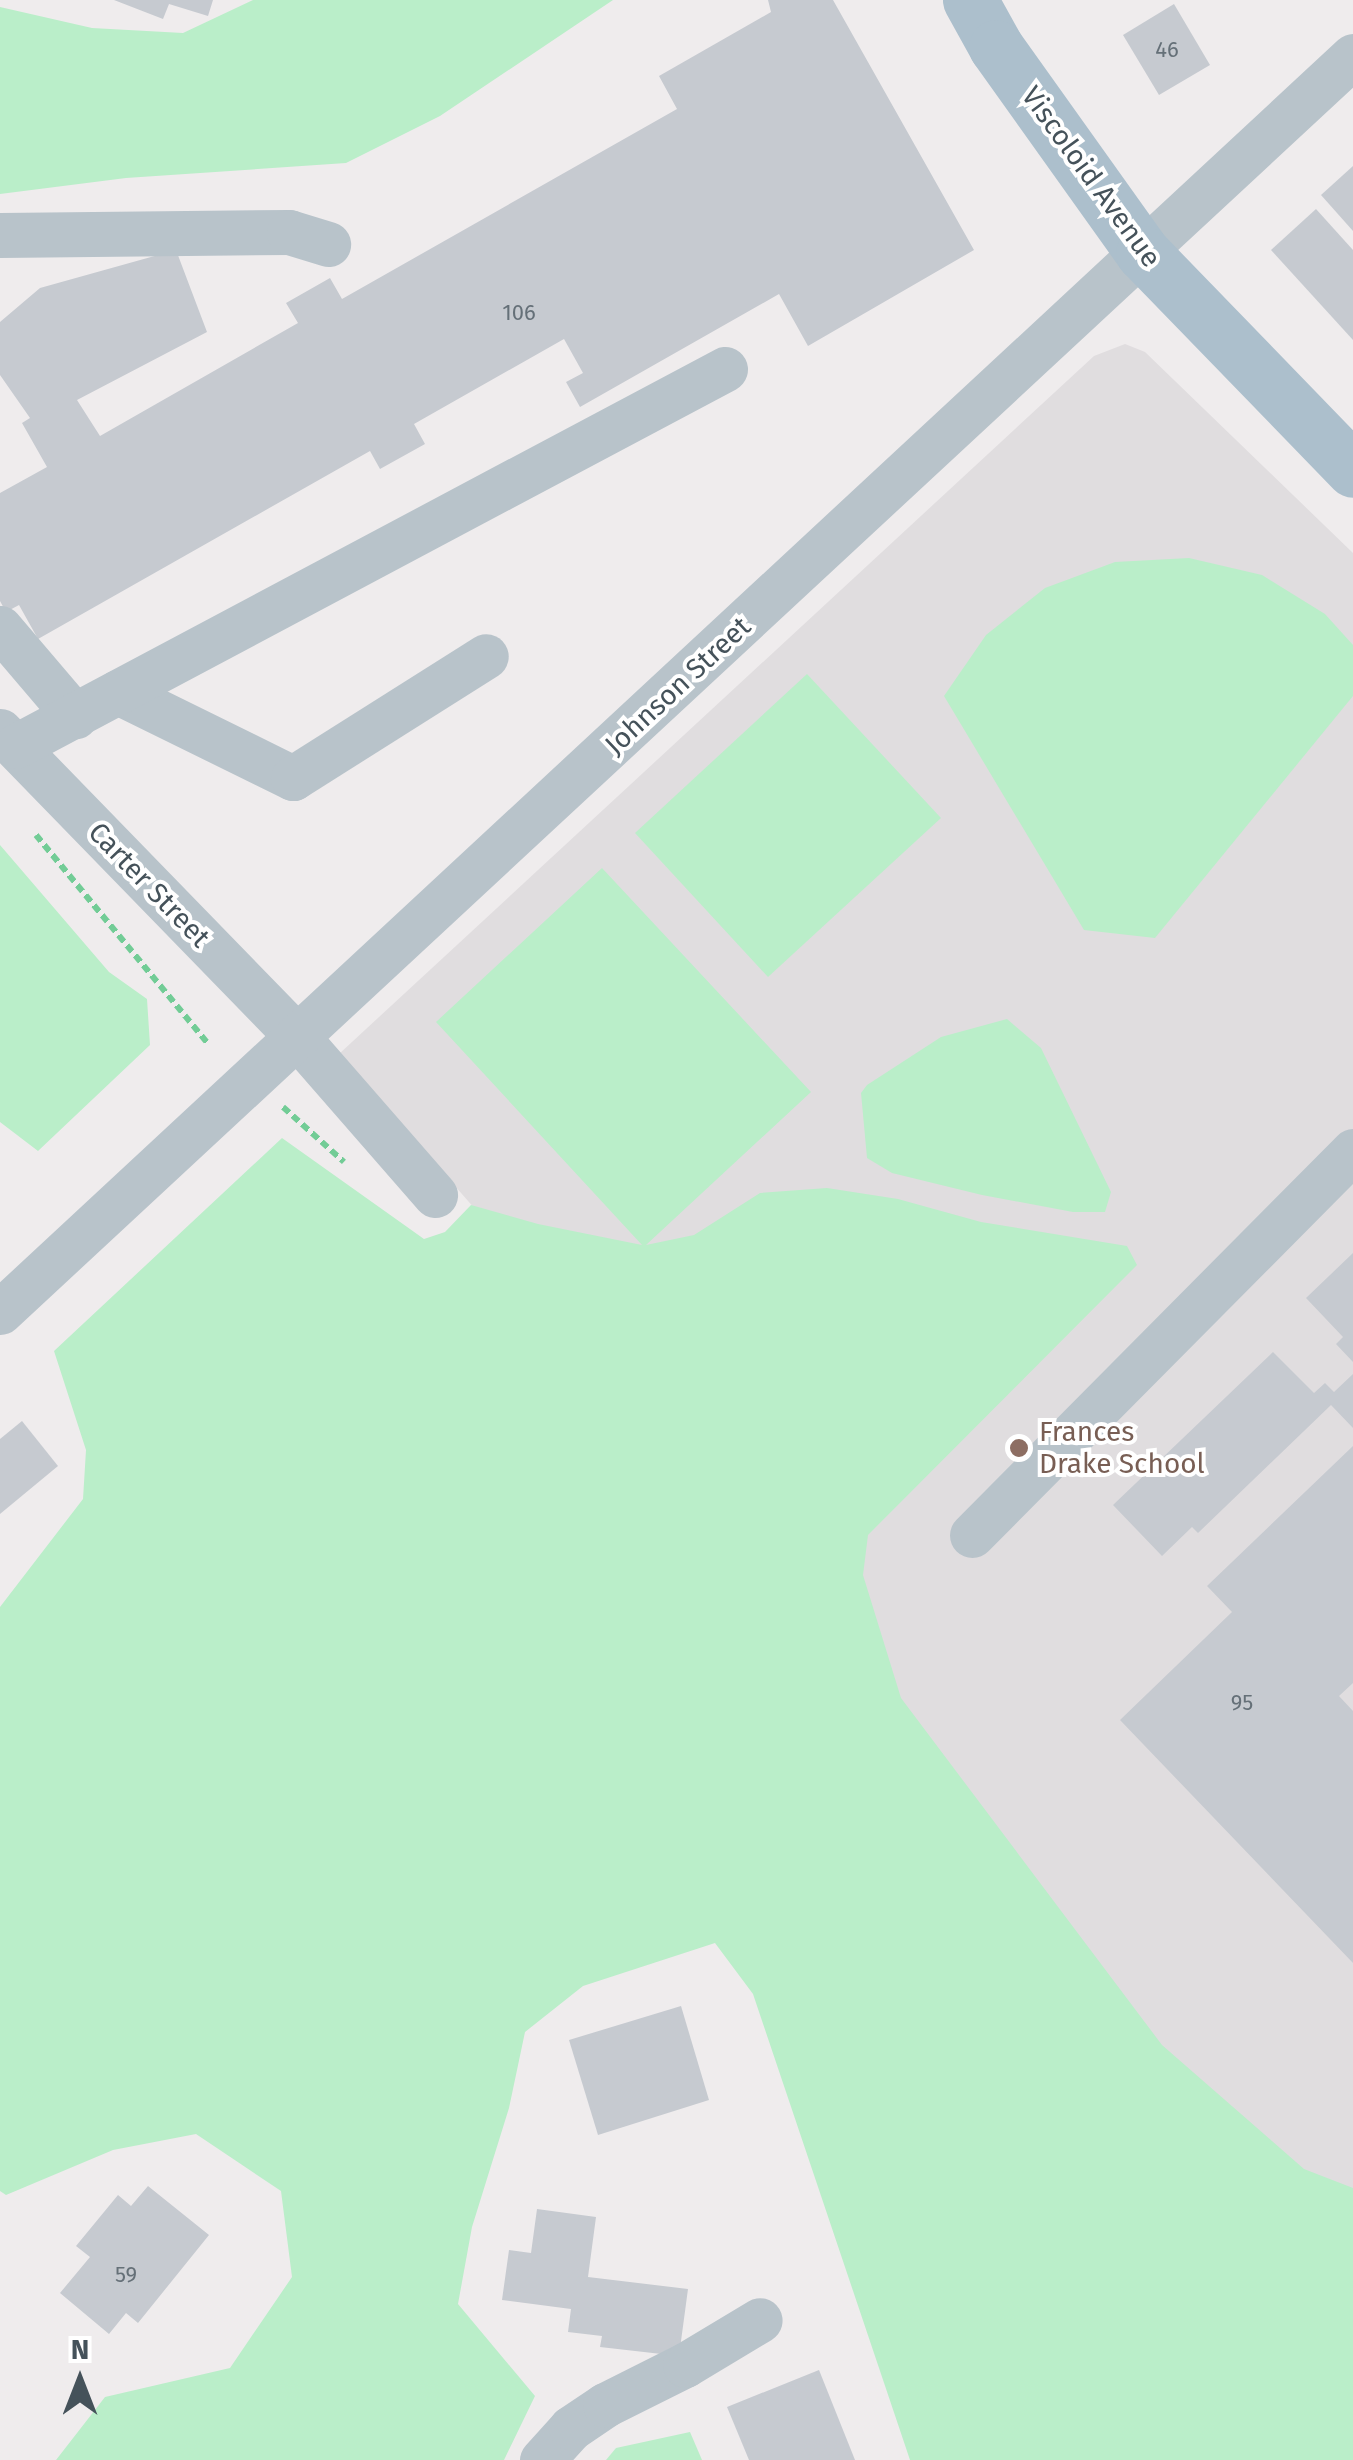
<!DOCTYPE html>
<style>
body{margin:0}
#map{position:relative;width:1353px;height:2460px;overflow:hidden;background:#efeced;font-family:"Fira Sans",sans-serif}
div>[style]{position:absolute}
.education>*{inset:0;background:#e0dddf}
.green>*{inset:0;background:#baeec9}
.building>*{inset:0;background:#c6cad0}
.path>*{height:6px;margin-top:-3px;transform-origin:0;background:repeating-linear-gradient(90deg,#72cc96 0 8px,transparent 0 13px)}
.minor>*{height:45px;margin:-22.5px;padding:0 22.5px;transform-origin:22.5px;border-radius:22.5px;background:#b8c3ca}
.major>*{height:55px;margin:-27.5px;padding:0 27.5px;transform-origin:27.5px;border-radius:27.5px;background:#acbfcc}
.dots>*{width:28px;height:28px;translate:-50% -50%;box-sizing:border-box;border:5px solid #fff;border-radius:50%}
span{translate:-50% -50%;white-space:nowrap;text-align:center;line-height:1.15;-webkit-text-stroke:8px #fff;paint-order:stroke}
.number-label{font-size:22px;color:#657078}
.number-label span{-webkit-text-stroke-width:0}
.street-label{font-size:28px;color:#45525a}
.education-label{font-size:28px;color:#785e54}
.left{translate:0 -50%;text-align:left}
.north{position:absolute;left:30px;top:2330px;width:100px;height:100px;-webkit-text-stroke:8px #fff;paint-order:stroke;rotate:0deg;font-size:28px;font-weight:700;line-height:40px;text-align:center;color:#45525a}
.north::after{content:'';display:block;margin:auto;width:35px;height:45px;background:#45525a;clip-path:polygon(50% 0,100% 100%,50% 72%,0 100%)}
</style>
<div id="map">
<div class="education">
<i style="clip-path:polygon(1125px 344px,1145px 352px,1353px 553px,1353px 2407px,1015px 2460px,898px 1691px,339px 1054px,1094px 356px)"></i>
</div>
<div class="green">
<i style="clip-path:polygon(253px 0,613px 0,440px 116px,346px 163px,126px 178px,0 194px,0 7px,92px 28px,183px 33px)"></i>
<i style="clip-path:polygon(1189px 558px,1262px 575px,1325px 614px,1353px 645px,1353px 696px,1155px 938px,1084px 930px,944px 696px,986px 635px,1045px 588px,1115px 562px)"></i>
<i style="clip-path:polygon(807px 674px,941px 818px,768px 977px,635px 833px)"></i>
<i style="clip-path:polygon(0 845px,109px 972px,147px 999px,150px 1045px,38px 1151px,0 1122px)"></i>
<i style="clip-path:polygon(602px 868px,811px 1092px,646px 1245px,694px 1235px,760px 1193px,827px 1188px,898px 1199px,981px 1222px,1127px 1246px,1137px 1265px,868px 1535px,863px 1575px,901px 1698px,1162px 2045px,1304px 2169px,1353px 2188px,1353px 2460px,910px 2460px,753px 1994px,715px 1943px,583px 1986px,525px 2032px,509px 2108px,472px 2227px,458px 2304px,535px 2396px,504px 2460px,56px 2460px,105px 2397px,230px 2368px,292px 2277px,281px 2191px,196px 2134px,113px 2150px,6px 2195px,0 2191px,0 1607px,83px 1499px,86px 1450px,54px 1351px,282px 1138px,424px 1239px,445px 1232px,471px 1205px,538px 1224px,642px 1245px,436px 1022px)"></i>
<i style="clip-path:polygon(1007px 1019px,1041px 1048px,1111px 1192px,1105px 1212px,1073px 1212px,982px 1195px,892px 1173px,867px 1158px,861px 1093px,867px 1085px,941px 1037px)"></i>
<i style="clip-path:polygon(690px 2432px,702px 2460px,606px 2460px,616px 2448px)"></i>
</div>
<div class="building">
<i style="clip-path:polygon(114px 0,213px 0,208px 16px,169px 4px,163px 19px)"></i>
<i style="clip-path:polygon(768px 0,833px 0,974px 250px,808px 346px,779px 294px,580px 407px,566px 382px,583px 373px,564px 339px,414px 424px,425px 444px,380px 469px,370px 451px,38px 639px,19px 605px,6px 612px,0 601px,0 493px,47px 467px,22px 423px,30px 418px,0 375px,0 322px,40px 288px,176px 250px,207px 332px,77px 400px,100px 436px,298px 323px,286px 303px,330px 278px,342px 299px,677px 109px,659px 76px,771px 12px)"></i>
<i style="clip-path:polygon(1174px 4px,1210px 65px,1159px 95px,1123px 35px)"></i>
<i style="clip-path:polygon(1353px 166px,1353px 231px,1321px 195px)"></i>
<i style="clip-path:polygon(1316px 209px,1353px 250px,1353px 340px,1271px 250px)"></i>
<i style="clip-path:polygon(1353px 1253px,1353px 1362px,1336px 1344px,1343px 1337px,1306px 1298px)"></i>
<i style="clip-path:polygon(1273px 1352px,1314px 1393px,1325px 1383px,1334px 1392px,1353px 1374px,1353px 1428px,1331px 1405px,1198px 1533px,1192px 1527px,1162px 1556px,1113px 1505px)"></i>
<i style="clip-path:polygon(22px 1421px,58px 1466px,0 1514px,0 1439px)"></i>
<i style="clip-path:polygon(1353px 1446px,1353px 1683px,1339px 1696px,1353px 1711px,1353px 1963px,1120px 1720px,1232px 1612px,1207px 1586px)"></i>
<i style="clip-path:polygon(681px 2006px,709px 2100px,598px 2135px,569px 2040px)"></i>
<i style="clip-path:polygon(148px 2186px,209px 2235px,138px 2323px,126px 2313px,109px 2334px,60px 2293px,90px 2257px,76px 2246px,118px 2195px,131px 2206px)"></i>
<i style="clip-path:polygon(537px 2209px,596px 2217px,588px 2277px,688px 2289px,679px 2356px,600px 2347px,602px 2336px,568px 2332px,571px 2309px,502px 2300px,509px 2250px,531px 2253px)"></i>
<i style="clip-path:polygon(819px 2370px,855px 2460px,749px 2460px,727px 2407px)"></i>
</div>
<div class="path">
<i style="left:36px;top:835px;width:272px;rotate:50.5deg"></i>
<i style="left:283px;top:1107px;width:82px;rotate:42deg"></i>
</div>
<div class="minor">
<i style="left:0;top:235px;width:289px;rotate:-0.6deg"></i>
<i style="left:289px;top:232px;width:41px;rotate:17.1deg"></i>
<i style="left:0;top:628px;width:116px;rotate:49.6deg"></i>
<i style="left:118px;top:692px;width:195px;rotate:26.2deg"></i>
<i style="left:293px;top:778px;width:228px;rotate:-32.3deg"></i>
<i style="left:0;top:731px;width:429px;rotate:45.8deg"></i>
<i style="left:299px;top:1039px;width:207px;rotate:48.9deg"></i>
<i style="left:16px;top:746px;width:803px;rotate:-28deg"></i>
<i style="left:0;top:1312px;width:1846px;rotate:-42.87deg"></i>
<i style="left:972px;top:1535px;width:541px;rotate:-45.22deg"></i>
<i style="left:542px;top:2460px;width:43px;rotate:-47.8deg"></i>
<i style="left:571px;top:2428px;width:41px;rotate:-34.1deg"></i>
<i style="left:605px;top:2405px;width:89px;rotate:-26.6deg"></i>
<i style="left:685px;top:2365px;width:87px;rotate:-31deg"></i>
</div>
<div class="major">
<i style="left:970px;top:0;width:54px;rotate:61deg"></i>
<i style="left:996px;top:47px;width:253px;rotate:54.5deg"></i>
<i style="left:1143px;top:253px;width:302px;rotate:45.9deg"></i>
</div>
<div class="dots">
<i style="left:1019px;top:1448px;background:#8d6e63"></i>
</div>
<div class="number-label">
<span style="left:1167px;top:50px">46</span>
<span style="left:519px;top:313px">106</span>
<span style="left:1242px;top:1703px">95</span>
<span style="left:126px;top:2275px">59</span>
</div>
<div class="street-label">
<span style="left:1091px;top:177px;rotate:54deg">Viscoloid Avenue</span>
<span style="left:678px;top:686px;rotate:-43deg">Johnson Street</span>
<span style="left:149px;top:885px;rotate:46deg">Carter Street</span>
</div>
<div class="education-label">
<span class="left" style="left:1039px;top:1448px">Frances<br>Drake School</span>
</div>
<div class="north">N</div>
</div>
